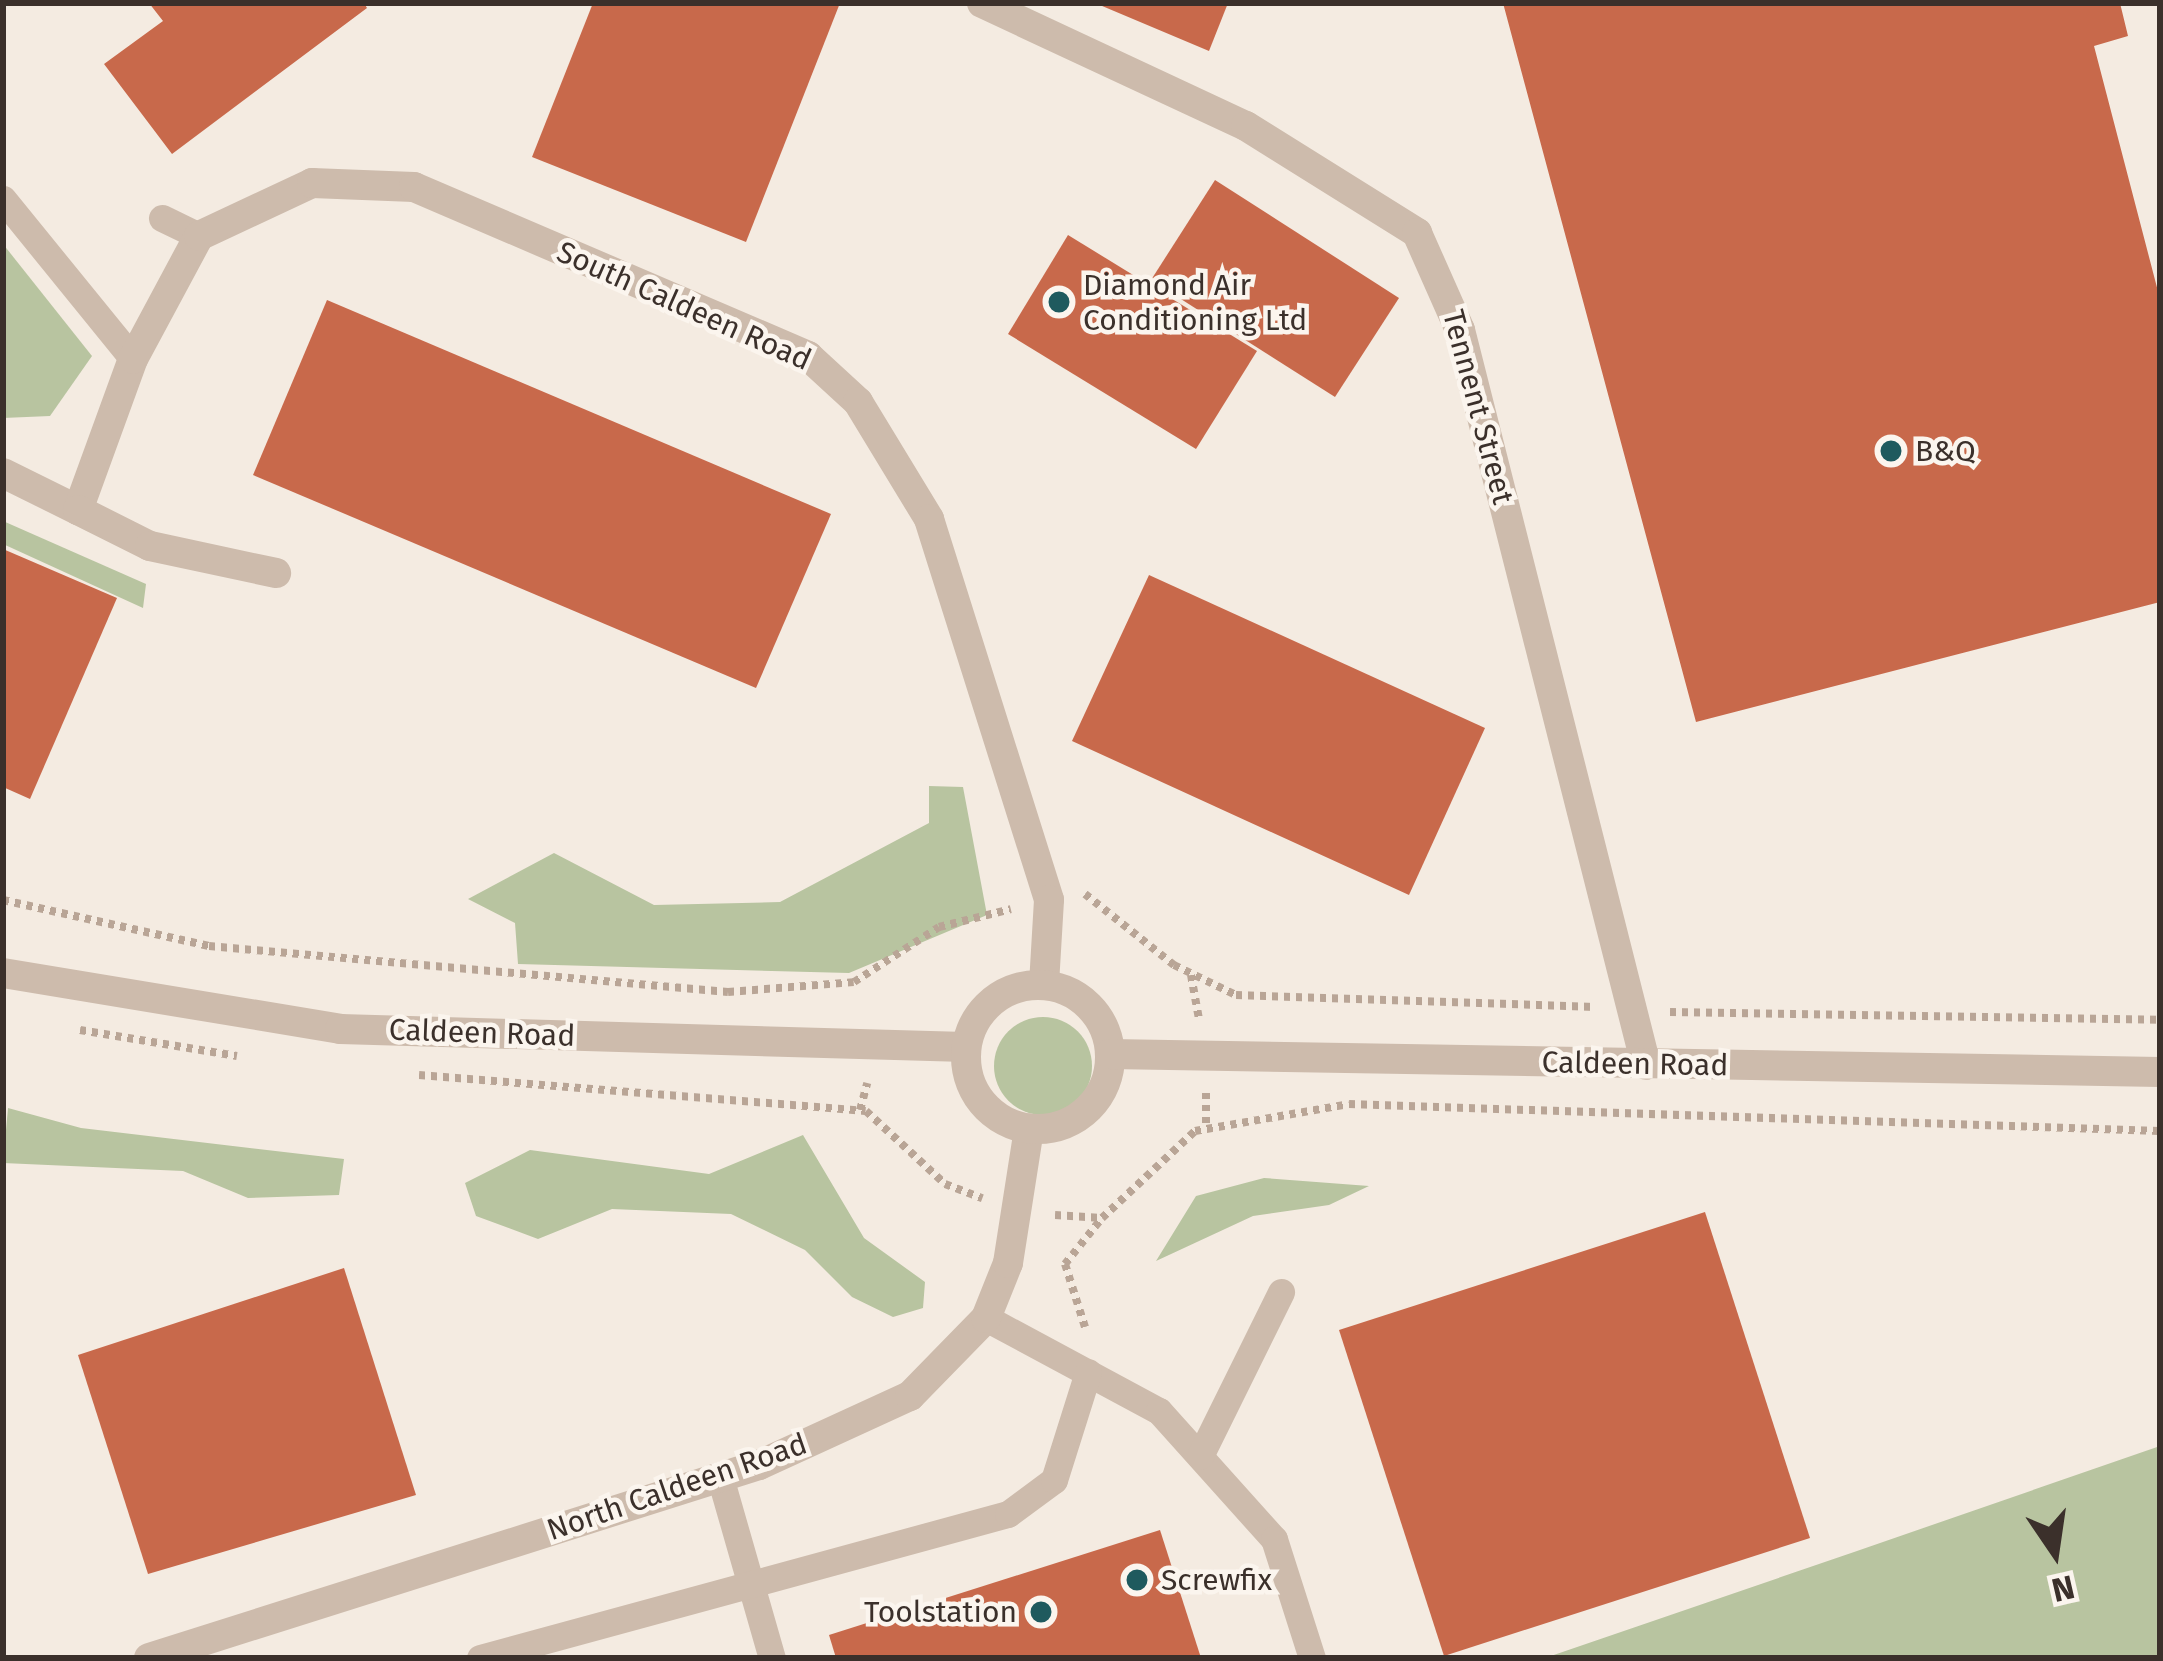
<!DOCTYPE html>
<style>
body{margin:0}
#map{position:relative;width:2163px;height:1661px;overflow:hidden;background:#f4ebe1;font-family:"Fira Sans",sans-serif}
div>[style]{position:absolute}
.green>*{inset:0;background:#b8c4a0}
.round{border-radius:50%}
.building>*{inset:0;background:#c8694b}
.path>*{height:8px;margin-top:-4px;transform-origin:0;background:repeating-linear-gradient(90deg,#b9a596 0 6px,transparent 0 12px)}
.service>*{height:27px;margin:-13.5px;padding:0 13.5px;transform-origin:13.5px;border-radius:13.5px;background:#cdbbac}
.minor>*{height:30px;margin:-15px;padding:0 15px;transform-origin:15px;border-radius:15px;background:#cdbbac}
.tertiary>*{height:30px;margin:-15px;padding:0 15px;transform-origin:15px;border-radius:15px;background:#cdbbac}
.tertiary>.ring{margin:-15px;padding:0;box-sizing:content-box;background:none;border:30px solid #cdbbac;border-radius:50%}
.dots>*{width:33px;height:33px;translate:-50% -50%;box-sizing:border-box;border:6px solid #fbf5ee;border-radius:50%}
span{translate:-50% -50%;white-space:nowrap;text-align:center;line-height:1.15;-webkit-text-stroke:9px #fbf5ee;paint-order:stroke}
.poi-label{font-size:30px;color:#3b302b}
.left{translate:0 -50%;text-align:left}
.right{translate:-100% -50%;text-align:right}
.street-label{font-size:30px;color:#3b302b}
.frame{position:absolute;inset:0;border:6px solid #3b302b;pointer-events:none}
.north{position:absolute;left:1995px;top:1493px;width:120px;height:120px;-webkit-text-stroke:9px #fbf5ee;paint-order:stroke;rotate:167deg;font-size:33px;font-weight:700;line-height:48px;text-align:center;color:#3b302b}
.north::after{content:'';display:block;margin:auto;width:42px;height:54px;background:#3b302b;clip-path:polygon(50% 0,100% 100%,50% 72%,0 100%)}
</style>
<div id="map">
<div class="green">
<i style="clip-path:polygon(3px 244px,92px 356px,50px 416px,3px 418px)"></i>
<i style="clip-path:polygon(3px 521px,146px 584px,143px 608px,3px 544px)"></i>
<i style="clip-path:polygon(929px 786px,963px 787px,987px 915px,849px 973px,518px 964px,515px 923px,468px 899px,554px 853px,654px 905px,780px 902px,929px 823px)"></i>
<i class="round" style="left:994px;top:1017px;width:98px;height:98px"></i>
<i style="clip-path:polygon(8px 1108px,81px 1128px,344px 1159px,339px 1195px,248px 1198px,183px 1171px,3px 1163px)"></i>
<i style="clip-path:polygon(803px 1135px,864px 1238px,925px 1282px,923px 1308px,893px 1317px,852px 1297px,805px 1250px,731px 1214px,612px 1209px,538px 1239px,476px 1216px,465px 1183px,530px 1150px,709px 1174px)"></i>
<i style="clip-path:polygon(1264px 1178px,1369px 1186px,1329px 1205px,1253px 1216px,1156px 1261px,1196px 1196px)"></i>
<i style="clip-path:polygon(2160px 1446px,2160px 1658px,1545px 1658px,1857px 1551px)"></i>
</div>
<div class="building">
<i style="clip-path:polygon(149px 3px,364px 3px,367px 8px,172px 154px,104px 64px,163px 21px)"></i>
<i style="clip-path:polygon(593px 3px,840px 3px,746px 242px,532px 157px)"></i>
<i style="clip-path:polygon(1095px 3px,1228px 3px,1209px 51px)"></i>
<i style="clip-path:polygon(1503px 3px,2120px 3px,2128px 36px,2094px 46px,2160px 299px,2160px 602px,1696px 722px)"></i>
<i style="clip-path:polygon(1215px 180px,1399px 298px,1335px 397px,1151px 280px)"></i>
<i style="clip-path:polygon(1068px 235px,1257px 351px,1196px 449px,1008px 334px)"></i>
<i style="clip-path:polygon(327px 300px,831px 514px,756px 688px,253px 475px)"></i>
<i style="clip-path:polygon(3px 549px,117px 598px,30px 799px,3px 787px)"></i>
<i style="clip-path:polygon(1149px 575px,1485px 728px,1409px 895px,1072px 741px)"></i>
<i style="clip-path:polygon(1705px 1212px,1810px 1538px,1444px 1656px,1339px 1330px)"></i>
<i style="clip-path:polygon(344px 1268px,416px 1495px,148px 1574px,78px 1355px)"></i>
<i style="clip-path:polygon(1160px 1530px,1201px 1658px,836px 1658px,829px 1635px)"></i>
</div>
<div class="path">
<i style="left:1085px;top:894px;width:114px;rotate:38.6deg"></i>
<i style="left:1174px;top:965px;width:69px;rotate:25.8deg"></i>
<i style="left:1236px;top:995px;width:359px;rotate:1.9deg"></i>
<i style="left:3px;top:900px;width:211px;rotate:12.6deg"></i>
<i style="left:209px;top:946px;width:521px;rotate:5.07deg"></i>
<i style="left:728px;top:992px;width:126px;rotate:-4.5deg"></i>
<i style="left:854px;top:982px;width:101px;rotate:-32.9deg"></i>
<i style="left:939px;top:927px;width:74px;rotate:-14deg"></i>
<i style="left:1191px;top:975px;width:45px;rotate:79.7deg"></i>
<i style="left:1670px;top:1012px;width:490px;rotate:0.9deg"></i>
<i style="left:80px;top:1030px;width:159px;rotate:9.4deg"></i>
<i style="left:419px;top:1075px;width:448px;rotate:4.6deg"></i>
<i style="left:866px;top:1111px;width:108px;rotate:42.7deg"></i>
<i style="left:945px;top:1184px;width:40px;rotate:21deg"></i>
<i style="left:1206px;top:1093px;width:35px;rotate:90deg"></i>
<i style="left:860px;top:1110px;width:28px;rotate:-75deg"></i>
<i style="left:1055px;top:1215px;width:47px;rotate:3.7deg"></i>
<i style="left:1102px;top:1218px;width:127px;rotate:-43.1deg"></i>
<i style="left:1195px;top:1131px;width:156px;rotate:-9.9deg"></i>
<i style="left:1349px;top:1104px;width:811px;rotate:1.91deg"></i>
<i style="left:1085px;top:1327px;width:66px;rotate:-107.6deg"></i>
<i style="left:1065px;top:1264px;width:59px;rotate:-51.2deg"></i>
</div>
<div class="service">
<i style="left:3px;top:199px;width:206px;rotate:50.9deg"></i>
<i style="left:162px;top:218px;width:41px;rotate:25.9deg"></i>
<i style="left:986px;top:1318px;width:196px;rotate:28.3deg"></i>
<i style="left:1159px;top:1411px;width:172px;rotate:48.1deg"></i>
<i style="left:1274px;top:1539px;width:125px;rotate:72.3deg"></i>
<i style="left:1200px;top:1456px;width:183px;rotate:-63.7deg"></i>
<i style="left:720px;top:1477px;width:188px;rotate:74deg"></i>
<i style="left:480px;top:1658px;width:547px;rotate:-15.26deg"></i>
<i style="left:1008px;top:1514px;width:57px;rotate:-36.5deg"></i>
<i style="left:1054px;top:1480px;width:113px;rotate:-72.5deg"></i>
</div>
<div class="minor">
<i style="left:982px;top:3px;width:291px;rotate:25deg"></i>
<i style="left:1246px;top:126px;width:202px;rotate:32deg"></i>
<i style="left:1417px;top:233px;width:106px;rotate:66.1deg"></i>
<i style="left:1460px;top:330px;width:758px;rotate:75.8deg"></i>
<i style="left:3px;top:473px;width:84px;rotate:26.3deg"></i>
<i style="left:78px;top:510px;width:161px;rotate:-70deg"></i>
<i style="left:133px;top:359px;width:140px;rotate:-61.8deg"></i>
<i style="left:199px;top:236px;width:125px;rotate:-25.1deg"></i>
<i style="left:312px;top:183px;width:102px;rotate:2.2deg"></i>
<i style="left:414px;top:187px;width:429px;rotate:23.2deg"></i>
<i style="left:808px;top:356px;width:68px;rotate:42.6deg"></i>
<i style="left:858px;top:402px;width:137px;rotate:58.7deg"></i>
<i style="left:929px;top:519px;width:399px;rotate:72.5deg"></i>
<i style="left:1049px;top:900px;width:84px;rotate:93.4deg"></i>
<i style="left:78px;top:510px;width:80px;rotate:26.6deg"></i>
<i style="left:150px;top:546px;width:129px;rotate:12.1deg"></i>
<i style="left:149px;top:1658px;width:640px;rotate:-17.56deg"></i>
<i style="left:759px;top:1465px;width:166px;rotate:-24.6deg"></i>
<i style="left:910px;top:1396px;width:109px;rotate:-45.7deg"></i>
<i style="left:986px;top:1318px;width:59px;rotate:-68.2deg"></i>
<i style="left:1008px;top:1263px;width:136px;rotate:-81.1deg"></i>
</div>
<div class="tertiary">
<i style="left:3px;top:973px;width:342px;rotate:9.4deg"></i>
<i style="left:340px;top:1029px;width:626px;rotate:1.65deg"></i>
<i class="ring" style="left:966px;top:985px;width:114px;height:114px"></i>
<i style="left:1110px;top:1054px;width:1050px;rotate:0.98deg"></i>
</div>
<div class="dots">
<i style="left:1059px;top:302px;background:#1f5a5e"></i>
<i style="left:1891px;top:451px;background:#1f5a5e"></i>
<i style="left:1137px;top:1580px;background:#1f5a5e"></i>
<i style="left:1041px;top:1612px;background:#1f5a5e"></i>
</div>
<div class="poi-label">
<span class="left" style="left:1083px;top:302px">Diamond Air<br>Conditioning Ltd</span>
<span class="left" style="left:1915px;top:451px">B&amp;Q</span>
<span class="left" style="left:1161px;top:1580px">Screwfix</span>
<span class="right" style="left:1017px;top:1612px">Toolstation</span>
</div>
<div class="street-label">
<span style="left:684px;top:306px;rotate:24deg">South Caldeen Road</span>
<span style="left:1478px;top:407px;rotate:75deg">Tennent Street</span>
<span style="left:482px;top:1033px;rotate:2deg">Caldeen Road</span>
<span style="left:1635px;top:1064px;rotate:1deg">Caldeen Road</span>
<span style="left:677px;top:1487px;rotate:-19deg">North Caldeen Road</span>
</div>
<div class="frame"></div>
<div class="north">N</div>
</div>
